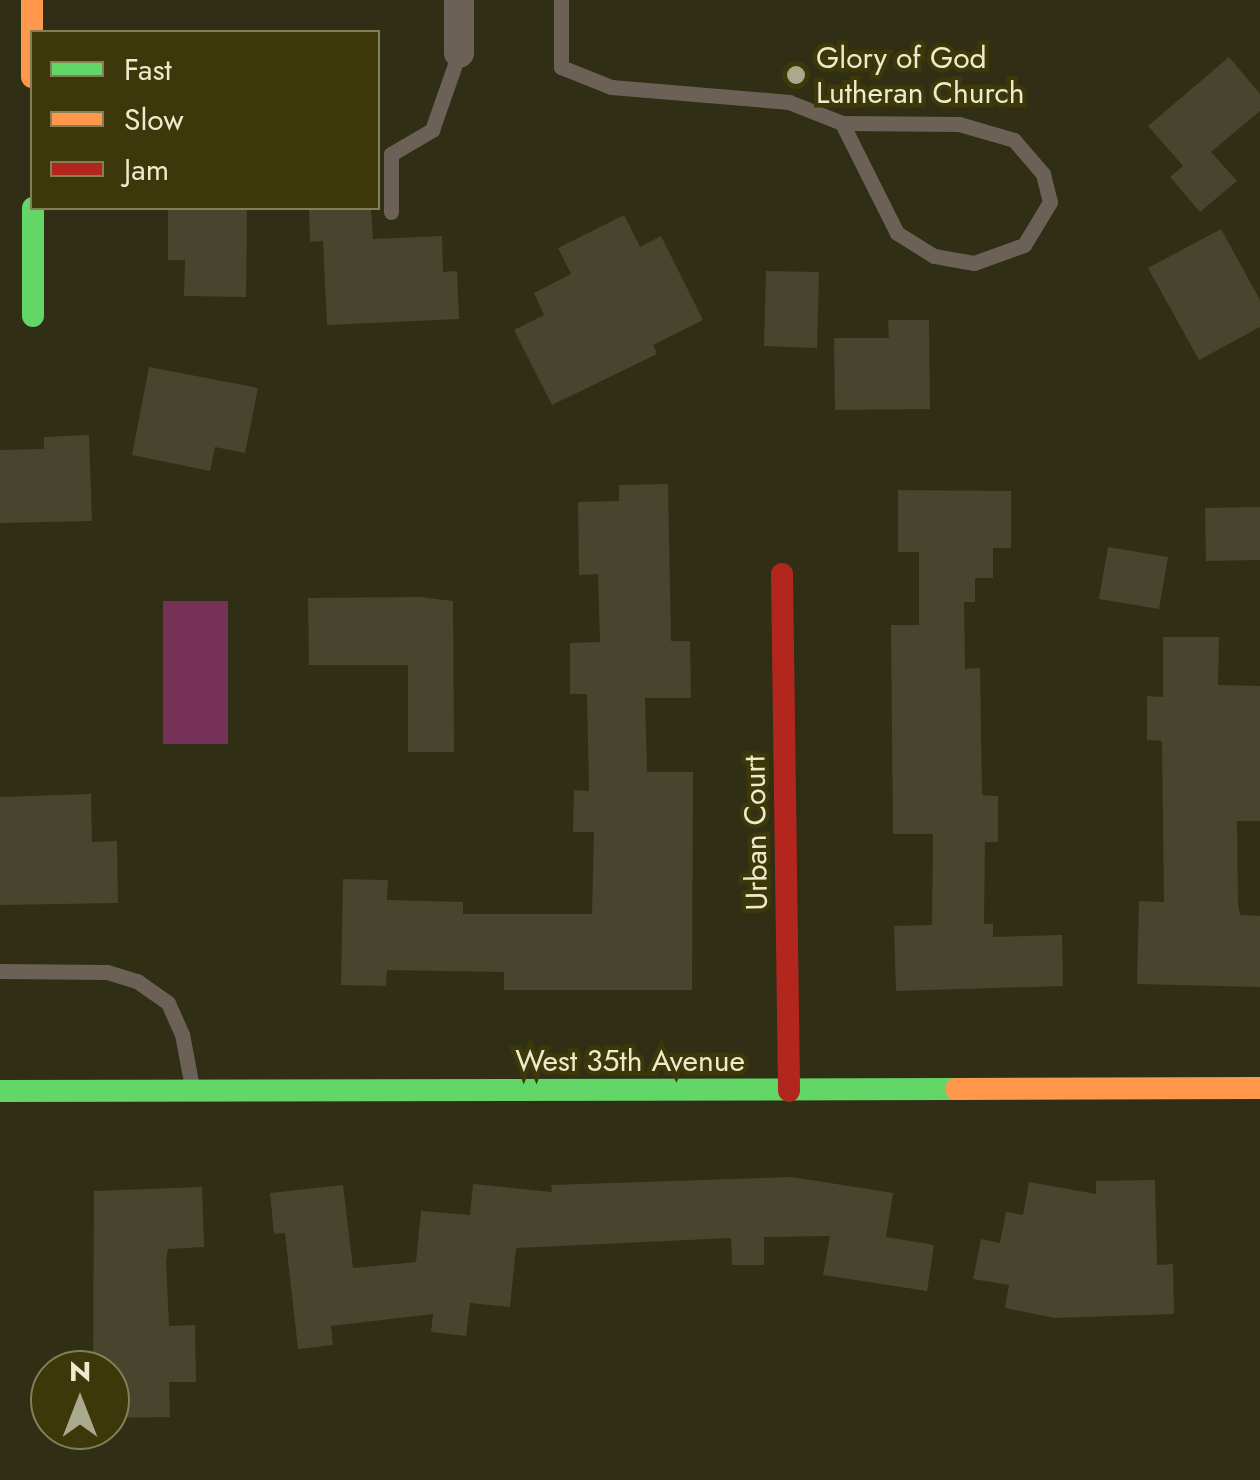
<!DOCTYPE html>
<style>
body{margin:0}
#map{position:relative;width:1260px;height:1480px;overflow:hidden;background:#302e15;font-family:Jost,sans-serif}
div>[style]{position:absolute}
.green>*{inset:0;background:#763159}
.building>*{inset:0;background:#47452e}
.lane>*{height:15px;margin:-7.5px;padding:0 7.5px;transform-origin:7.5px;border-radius:7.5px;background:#6c6156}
.street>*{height:30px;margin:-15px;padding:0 15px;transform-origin:15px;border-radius:15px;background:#6c6156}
.fast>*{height:22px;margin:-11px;padding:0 11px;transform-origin:11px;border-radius:11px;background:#63d668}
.slow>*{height:22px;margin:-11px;padding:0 11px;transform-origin:11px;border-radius:11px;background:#ff974d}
.jam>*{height:22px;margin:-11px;padding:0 11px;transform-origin:11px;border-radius:11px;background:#b3261e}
.dots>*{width:28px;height:28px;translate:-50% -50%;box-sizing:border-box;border:5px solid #3c3809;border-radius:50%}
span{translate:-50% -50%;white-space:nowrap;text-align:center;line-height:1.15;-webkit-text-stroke:9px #3c3809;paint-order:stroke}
.poi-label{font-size:30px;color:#edebcd}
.left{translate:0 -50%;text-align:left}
.street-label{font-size:30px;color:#edebcd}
.legend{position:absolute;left:30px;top:30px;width:350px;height:180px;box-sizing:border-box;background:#3c3809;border:2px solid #838057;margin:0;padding:12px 18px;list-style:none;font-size:30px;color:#edebcd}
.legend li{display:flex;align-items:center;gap:20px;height:50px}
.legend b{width:50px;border:2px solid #838057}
.north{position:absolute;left:30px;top:1350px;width:100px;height:100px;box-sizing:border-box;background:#3c3809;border:2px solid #838057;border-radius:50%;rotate:0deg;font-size:28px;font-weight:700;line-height:40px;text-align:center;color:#edebcd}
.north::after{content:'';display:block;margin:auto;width:35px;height:45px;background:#aba98d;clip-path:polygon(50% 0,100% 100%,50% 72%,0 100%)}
</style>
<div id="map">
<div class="green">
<i style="clip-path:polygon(163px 601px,228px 601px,228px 744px,163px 744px)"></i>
</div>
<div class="building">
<i style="clip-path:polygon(1229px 57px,1260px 94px,1260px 111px,1211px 152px,1237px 181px,1200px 212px,1170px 177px,1183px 166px,1148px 126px)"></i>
<i style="clip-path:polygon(168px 208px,247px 208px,246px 297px,184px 296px,185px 260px,168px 260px)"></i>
<i style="clip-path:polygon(309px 208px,371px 208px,373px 239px,442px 236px,443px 272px,457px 271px,459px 319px,327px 325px,323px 241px,310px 242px)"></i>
<i style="clip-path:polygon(624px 215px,640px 247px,661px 236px,703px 320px,653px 345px,657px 354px,552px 405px,514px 330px,544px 315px,534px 293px,571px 274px,558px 248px)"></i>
<i style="clip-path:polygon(1221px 229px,1260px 300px,1260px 327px,1199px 360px,1148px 268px)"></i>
<i style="clip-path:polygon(766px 271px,819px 272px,817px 348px,764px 346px)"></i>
<i style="clip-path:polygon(888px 320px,929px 320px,930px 409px,835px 410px,834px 338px,889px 338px)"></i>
<i style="clip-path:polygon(149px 367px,258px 388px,245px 453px,215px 447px,210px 471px,132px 455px)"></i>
<i style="clip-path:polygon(89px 435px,92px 521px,0 523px,0 450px,44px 449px,44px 437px)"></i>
<i style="clip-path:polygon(668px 484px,671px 641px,690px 641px,691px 698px,645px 698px,647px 772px,693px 772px,692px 990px,504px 990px,504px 972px,387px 970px,386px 986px,341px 985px,343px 879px,388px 880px,387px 900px,463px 902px,463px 914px,592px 914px,594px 832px,573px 832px,574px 790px,589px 791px,587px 694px,570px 694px,570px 643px,600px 642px,598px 574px,579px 575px,578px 502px,619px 501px,619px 485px)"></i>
<i style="clip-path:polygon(898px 490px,1011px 491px,1011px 548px,993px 548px,993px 578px,975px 578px,975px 602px,964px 602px,965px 669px,980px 668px,982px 795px,998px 796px,998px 842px,985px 842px,984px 924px,993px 924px,993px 937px,1062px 935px,1063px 986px,896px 991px,894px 926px,932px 925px,933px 834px,893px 834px,891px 625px,919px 625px,919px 552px,898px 552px)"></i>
<i style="clip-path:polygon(1260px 507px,1260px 560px,1206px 561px,1205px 508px)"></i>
<i style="clip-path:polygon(1108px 547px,1168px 557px,1159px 609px,1099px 599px)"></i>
<i style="clip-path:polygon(420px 597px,453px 601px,454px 752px,408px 752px,408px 665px,309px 665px,308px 598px)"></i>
<i style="clip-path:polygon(1163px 637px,1219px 637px,1218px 685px,1260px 686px,1260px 821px,1237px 821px,1238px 904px,1240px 915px,1260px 916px,1260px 987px,1137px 984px,1139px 901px,1164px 902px,1162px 741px,1147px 740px,1147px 696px,1163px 697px)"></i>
<i style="clip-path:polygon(91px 794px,92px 842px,117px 841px,118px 903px,0 905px,0 797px)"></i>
<i style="clip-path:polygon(792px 1177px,893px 1193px,886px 1237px,934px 1245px,927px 1291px,823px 1275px,830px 1236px,764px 1237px,764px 1265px,732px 1265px,731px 1238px,516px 1248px,510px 1307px,470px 1303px,466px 1336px,431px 1332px,433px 1314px,331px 1326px,333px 1345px,298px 1349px,285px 1233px,274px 1234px,270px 1193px,343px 1185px,353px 1268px,416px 1262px,421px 1211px,470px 1215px,473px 1184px,552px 1192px,551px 1185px)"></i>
<i style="clip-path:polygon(1155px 1180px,1157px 1265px,1173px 1264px,1174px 1314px,1055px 1318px,1005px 1308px,1009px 1285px,973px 1279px,981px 1239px,1000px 1243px,1006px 1212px,1023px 1215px,1029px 1182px,1096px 1194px,1096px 1181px)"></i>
<i style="clip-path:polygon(202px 1187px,204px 1247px,168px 1249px,166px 1261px,169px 1326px,195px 1325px,196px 1382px,169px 1382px,170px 1417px,110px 1418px,110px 1370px,93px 1370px,94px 1191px)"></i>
</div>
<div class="lane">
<i style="left:561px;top:0;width:67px;rotate:90deg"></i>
<i style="left:561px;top:67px;width:54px;rotate:21.8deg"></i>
<i style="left:611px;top:87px;width:179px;rotate:4.8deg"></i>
<i style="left:789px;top:102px;width:57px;rotate:21.6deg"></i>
<i style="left:842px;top:123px;width:117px;rotate:0.5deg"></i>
<i style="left:959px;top:124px;width:57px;rotate:16.2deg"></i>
<i style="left:1014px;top:140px;width:45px;rotate:49.5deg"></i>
<i style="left:1043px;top:174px;width:29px;rotate:76deg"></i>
<i style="left:1050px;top:202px;width:50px;rotate:121.2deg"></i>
<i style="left:1024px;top:245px;width:53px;rotate:160.2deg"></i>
<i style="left:974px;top:263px;width:41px;rotate:-170.1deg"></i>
<i style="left:934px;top:256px;width:44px;rotate:-148.1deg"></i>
<i style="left:897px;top:233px;width:123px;rotate:-116.6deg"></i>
<i style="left:391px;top:212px;width:58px;rotate:-90deg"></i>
<i style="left:391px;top:154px;width:48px;rotate:-30.3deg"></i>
<i style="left:432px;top:130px;width:82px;rotate:-70.7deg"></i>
<i style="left:0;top:971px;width:107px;rotate:0.5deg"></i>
<i style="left:107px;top:972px;width:31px;rotate:17deg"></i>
<i style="left:137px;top:981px;width:38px;rotate:35deg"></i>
<i style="left:168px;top:1003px;width:34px;rotate:66deg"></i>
<i style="left:182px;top:1034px;width:54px;rotate:79.3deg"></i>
</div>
<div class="street">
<i style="left:459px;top:0;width:53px;rotate:90deg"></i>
</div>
<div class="fast">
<i style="left:33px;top:208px;width:108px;rotate:90deg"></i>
<i style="left:0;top:1091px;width:956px;rotate:-0.12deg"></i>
</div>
<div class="slow">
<i style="left:32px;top:0;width:77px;rotate:90deg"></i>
<i style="left:956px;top:1089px;width:304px;rotate:-0.2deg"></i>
</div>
<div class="jam">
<i style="left:782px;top:574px;width:517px;rotate:89.22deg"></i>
</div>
<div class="dots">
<i style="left:796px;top:75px;background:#aba98d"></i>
</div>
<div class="poi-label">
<span class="left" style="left:816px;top:75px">Glory of God<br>Lutheran Church</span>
</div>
<div class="street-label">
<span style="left:756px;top:833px;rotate:-91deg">Urban Court</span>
<span style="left:630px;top:1061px">West 35th Avenue</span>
</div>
<ul class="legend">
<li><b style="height:12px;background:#63d668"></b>Fast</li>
<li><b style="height:12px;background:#ff974d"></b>Slow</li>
<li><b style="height:12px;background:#b3261e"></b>Jam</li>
</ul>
<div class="north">N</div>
</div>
